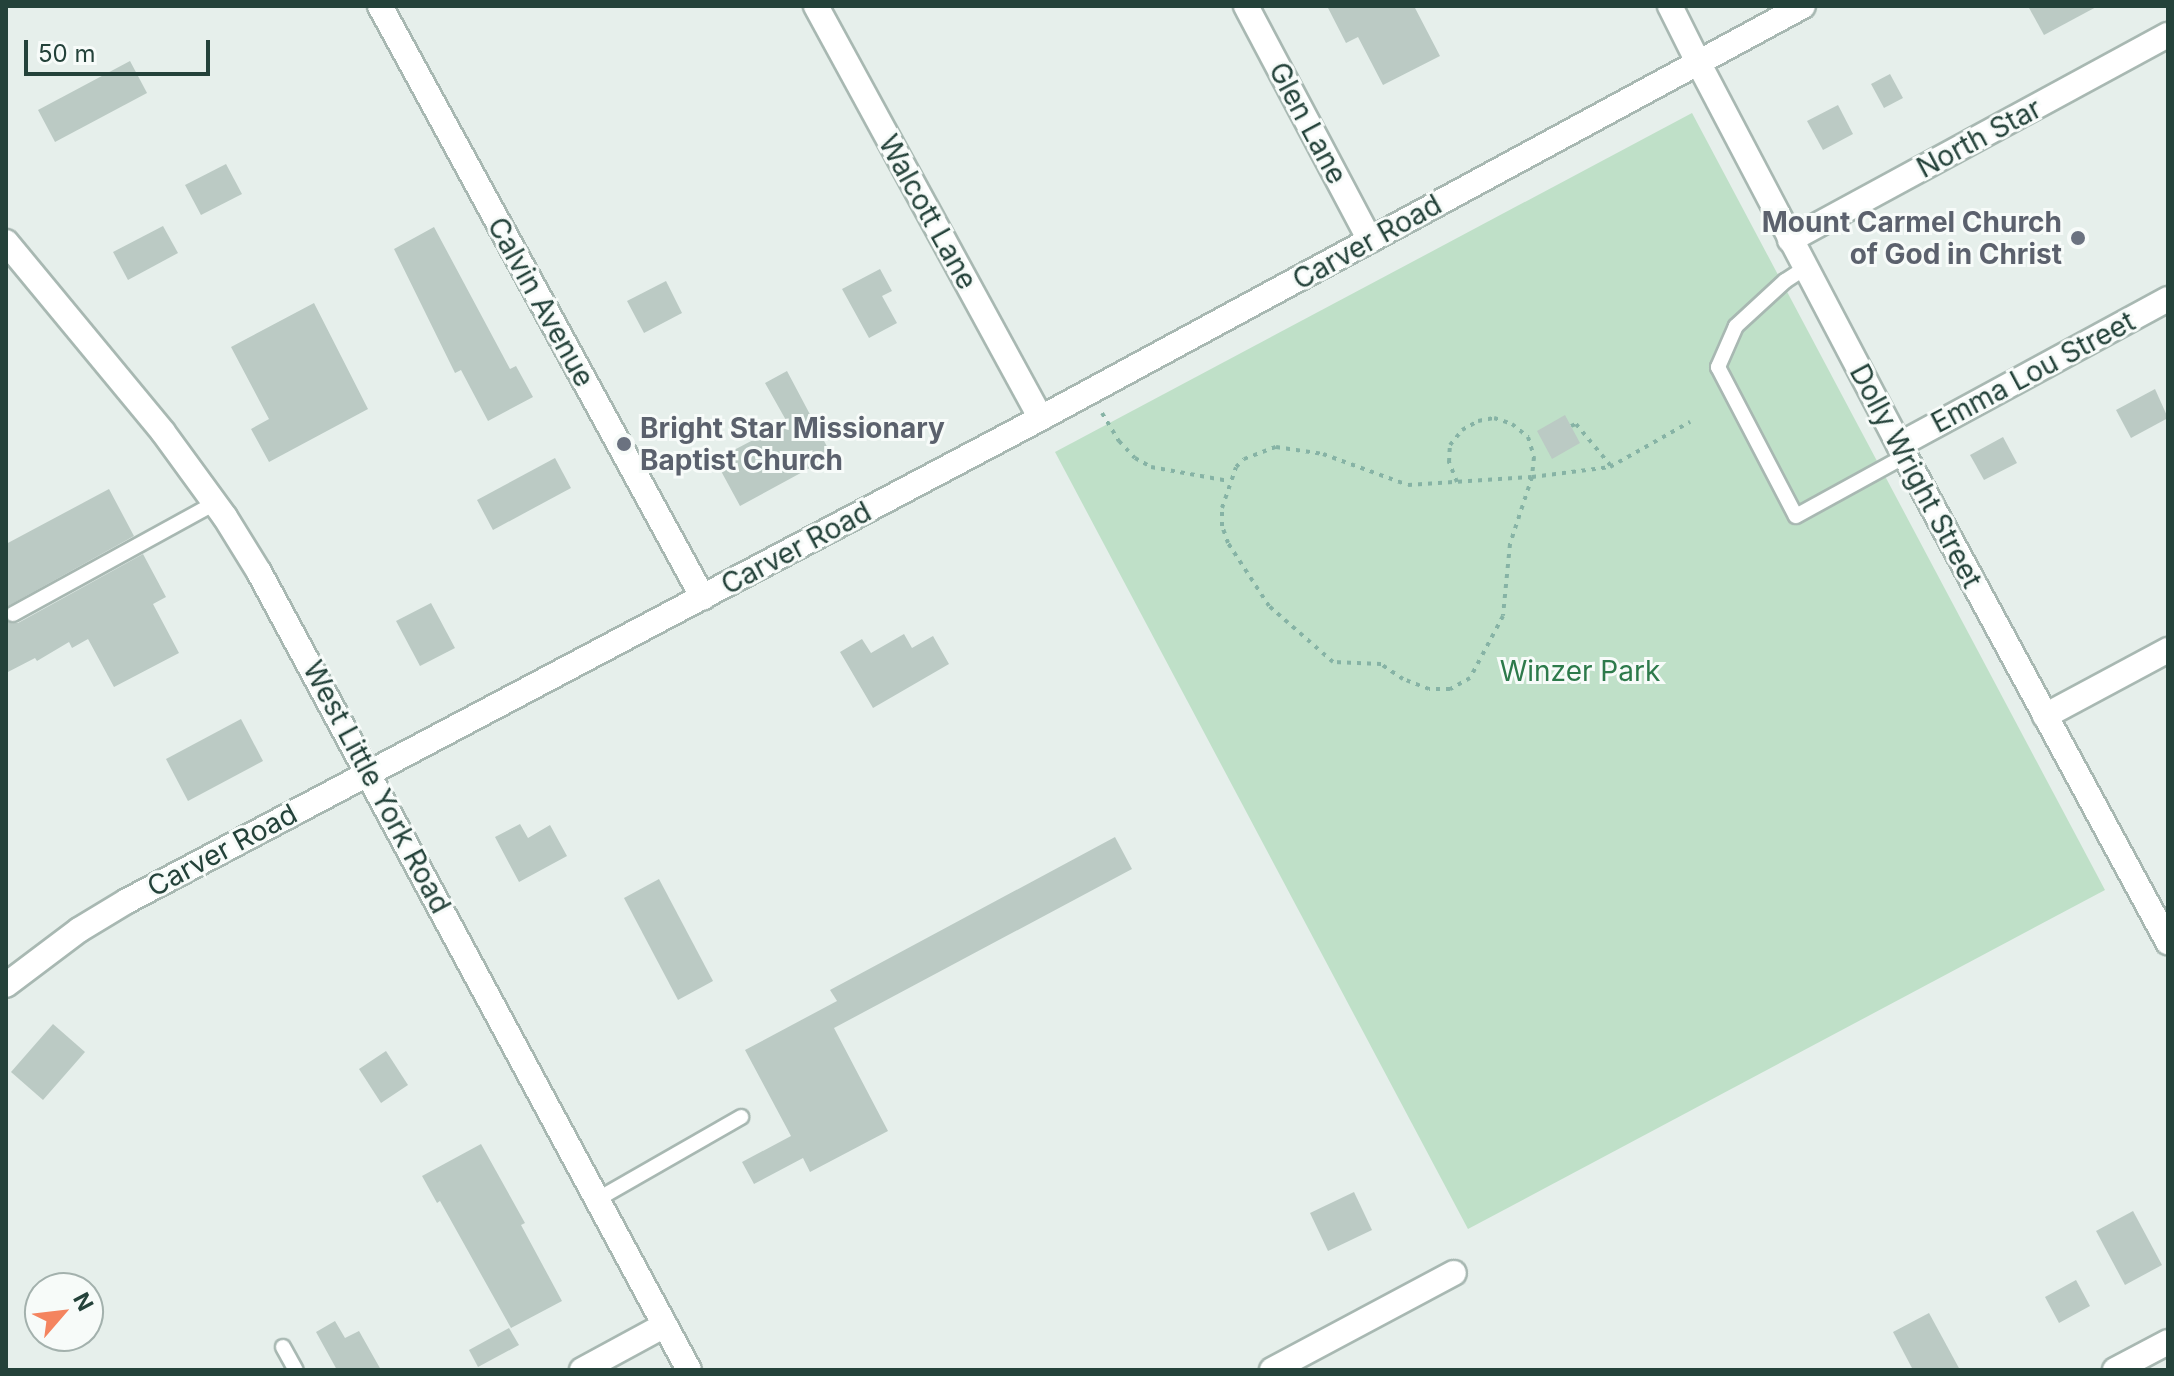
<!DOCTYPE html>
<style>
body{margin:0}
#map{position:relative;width:2174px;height:1376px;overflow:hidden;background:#e6efeb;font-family:Inter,sans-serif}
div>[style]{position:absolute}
.green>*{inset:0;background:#bfe0c8}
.building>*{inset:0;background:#bbcac4}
.path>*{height:4px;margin-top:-2px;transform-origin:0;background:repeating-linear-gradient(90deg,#86b3a5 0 4px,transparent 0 10px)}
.roads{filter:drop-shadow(2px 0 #a8b8b2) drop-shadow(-2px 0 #a8b8b2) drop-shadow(0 2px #a8b8b2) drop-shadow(0 -2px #a8b8b2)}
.service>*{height:14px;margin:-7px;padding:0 7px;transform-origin:7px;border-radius:7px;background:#fff}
.minor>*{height:24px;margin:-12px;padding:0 12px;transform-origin:12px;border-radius:12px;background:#fff}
.tertiary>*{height:24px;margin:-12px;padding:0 12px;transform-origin:12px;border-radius:12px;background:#fff}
.dots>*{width:22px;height:22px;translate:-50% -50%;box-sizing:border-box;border:4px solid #f7fbf9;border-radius:50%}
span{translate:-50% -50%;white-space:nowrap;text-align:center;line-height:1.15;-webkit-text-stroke:6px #f7fbf9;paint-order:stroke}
.street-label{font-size:28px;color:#24423a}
.worship-label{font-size:28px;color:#5b616d;font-weight:700}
.right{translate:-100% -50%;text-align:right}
.left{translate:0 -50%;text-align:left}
.park-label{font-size:28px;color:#2d7a4b}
.frame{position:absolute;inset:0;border:8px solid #24423a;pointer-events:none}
.north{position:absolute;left:24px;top:1272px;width:80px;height:80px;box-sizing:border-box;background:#f7fbf9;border:2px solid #a3b1ad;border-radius:50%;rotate:62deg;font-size:22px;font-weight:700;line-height:32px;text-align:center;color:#24423a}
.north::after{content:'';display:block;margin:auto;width:28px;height:36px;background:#f4845f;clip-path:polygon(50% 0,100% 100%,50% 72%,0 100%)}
.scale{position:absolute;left:24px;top:40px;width:186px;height:36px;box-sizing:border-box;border:4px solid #24423a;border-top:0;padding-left:10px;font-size:24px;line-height:28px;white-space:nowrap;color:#24423a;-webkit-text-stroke:6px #f7fbf9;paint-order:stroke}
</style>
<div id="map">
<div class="green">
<i style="clip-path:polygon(1692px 113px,2105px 890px,1468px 1229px,1055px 452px)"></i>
</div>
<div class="building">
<i style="clip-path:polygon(1327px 6px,1414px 6px,1440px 56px,1383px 85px,1358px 37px,1346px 43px)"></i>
<i style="clip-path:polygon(2028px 6px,2098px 6px,2044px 35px)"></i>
<i style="clip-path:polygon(130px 61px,147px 93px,55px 142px,38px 110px)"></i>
<i style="clip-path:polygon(1890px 74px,1903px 98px,1884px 108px,1871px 84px)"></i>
<i style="clip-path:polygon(1838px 105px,1853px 134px,1823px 150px,1807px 121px)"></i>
<i style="clip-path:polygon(226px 164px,242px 194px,201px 215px,185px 185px)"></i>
<i style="clip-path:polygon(163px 226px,178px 253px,128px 280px,113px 252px)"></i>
<i style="clip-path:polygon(434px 227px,510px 369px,516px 366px,533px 397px,488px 421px,461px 370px,455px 373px,394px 249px)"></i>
<i style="clip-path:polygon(880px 269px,892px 291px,882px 296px,897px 323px,869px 338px,842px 289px)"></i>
<i style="clip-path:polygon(666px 281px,682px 313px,644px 333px,627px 301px)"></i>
<i style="clip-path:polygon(314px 303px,368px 409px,269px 462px,251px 429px,269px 419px,231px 347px)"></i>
<i style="clip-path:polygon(787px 371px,832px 456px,740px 506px,715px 460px,787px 422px,765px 383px)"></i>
<i style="clip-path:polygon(2155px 389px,2168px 418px,2131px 438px,2116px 410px)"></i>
<i style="clip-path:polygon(1565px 415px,1580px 443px,1552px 459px,1537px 431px)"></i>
<i style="clip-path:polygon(2003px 437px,2017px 463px,1984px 480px,1970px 455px)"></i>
<i style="clip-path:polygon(555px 458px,571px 488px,493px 530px,477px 500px)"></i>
<i style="clip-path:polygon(109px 489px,134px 536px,6px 607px,6px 544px)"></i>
<i style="clip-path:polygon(143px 554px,166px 597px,153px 604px,179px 653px,114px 687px,88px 639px,72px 648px,69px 642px,37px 661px,35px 658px,6px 673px,6px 621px,18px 623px)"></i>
<i style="clip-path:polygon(431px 603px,455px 648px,420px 666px,396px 621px)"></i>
<i style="clip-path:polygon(904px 634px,912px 648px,933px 636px,949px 664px,873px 708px,840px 652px,862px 639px,871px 653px)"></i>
<i style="clip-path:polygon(241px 719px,263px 761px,188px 801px,166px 759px)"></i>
<i style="clip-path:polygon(520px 824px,528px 838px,550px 825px,567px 856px,519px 882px,495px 837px)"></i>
<i style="clip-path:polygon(1115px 837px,1132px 869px,834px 1028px,888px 1131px,810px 1172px,803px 1158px,754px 1184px,742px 1162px,791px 1136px,745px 1050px,837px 1001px,830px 990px)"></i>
<i style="clip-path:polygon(659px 879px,713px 981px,678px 1000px,624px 898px)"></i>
<i style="clip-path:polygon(53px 1024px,85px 1052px,43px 1100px,11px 1072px)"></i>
<i style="clip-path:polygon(386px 1051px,408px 1085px,381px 1103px,359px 1069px)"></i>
<i style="clip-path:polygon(481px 1144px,525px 1223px,521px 1225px,562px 1301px,511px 1328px,440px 1201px,437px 1203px,422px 1176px)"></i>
<i style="clip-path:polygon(1354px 1192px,1372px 1230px,1328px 1251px,1310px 1213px)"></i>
<i style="clip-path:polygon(2133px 1211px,2162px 1265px,2125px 1285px,2096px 1231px)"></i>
<i style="clip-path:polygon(2076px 1280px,2090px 1306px,2059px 1323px,2045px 1297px)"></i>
<i style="clip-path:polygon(1929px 1313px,1960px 1370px,1913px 1370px,1893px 1332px)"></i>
<i style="clip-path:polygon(335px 1321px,345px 1338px,359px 1331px,381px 1370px,337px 1370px,316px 1332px)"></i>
<i style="clip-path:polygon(509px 1328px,519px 1345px,478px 1367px,469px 1350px)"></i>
</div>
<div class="path">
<i style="left:1102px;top:413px;width:33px;rotate:59deg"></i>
<i style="left:1119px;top:441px;width:23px;rotate:47deg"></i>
<i style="left:1135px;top:458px;width:18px;rotate:29deg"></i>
<i style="left:1151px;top:467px;width:79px;rotate:10.2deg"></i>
<i style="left:1571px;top:426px;width:5px;rotate:-22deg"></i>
<i style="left:1576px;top:424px;width:55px;rotate:50.2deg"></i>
<i style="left:1276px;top:447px;width:48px;rotate:8.5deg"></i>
<i style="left:1323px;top:454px;width:90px;rotate:20deg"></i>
<i style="left:1408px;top:485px;width:124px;rotate:-3.7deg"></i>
<i style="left:1532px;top:477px;width:71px;rotate:108.2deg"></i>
<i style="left:1510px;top:544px;width:72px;rotate:95.6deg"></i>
<i style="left:1503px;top:616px;width:70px;rotate:118deg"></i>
<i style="left:1470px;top:678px;width:23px;rotate:151deg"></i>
<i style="left:1450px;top:689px;width:21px;rotate:180deg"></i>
<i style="left:1429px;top:689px;width:28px;rotate:-159deg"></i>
<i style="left:1403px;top:679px;width:27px;rotate:-146deg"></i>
<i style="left:1381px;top:664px;width:48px;rotate:-177.6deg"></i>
<i style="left:1333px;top:662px;width:85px;rotate:-138.8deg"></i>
<i style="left:1269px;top:606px;width:75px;rotate:-123.1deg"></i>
<i style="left:1228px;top:543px;width:18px;rotate:-109deg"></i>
<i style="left:1222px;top:526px;width:18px;rotate:-90deg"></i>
<i style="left:1222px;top:508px;width:43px;rotate:-71.1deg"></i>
<i style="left:1236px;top:467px;width:11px;rotate:-45deg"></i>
<i style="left:1244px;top:459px;width:34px;rotate:-21deg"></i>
<i style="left:1457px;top:482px;width:22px;rotate:-112deg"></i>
<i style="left:1449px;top:462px;width:17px;rotate:-87deg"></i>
<i style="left:1450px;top:445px;width:19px;rotate:-51deg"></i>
<i style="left:1462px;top:430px;width:18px;rotate:-29deg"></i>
<i style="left:1478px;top:421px;width:16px;rotate:-11deg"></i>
<i style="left:1494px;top:418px;width:19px;rotate:18deg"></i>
<i style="left:1512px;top:424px;width:21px;rotate:39deg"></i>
<i style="left:1528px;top:437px;width:21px;rotate:73deg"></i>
<i style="left:1534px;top:457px;width:20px;rotate:96deg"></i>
<i style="left:1532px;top:477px;width:79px;rotate:-7.3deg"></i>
<i style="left:1610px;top:467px;width:92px;rotate:-29.4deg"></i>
</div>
<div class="roads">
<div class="service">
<i style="left:1805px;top:268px;width:24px;rotate:147deg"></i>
<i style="left:1785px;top:281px;width:67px;rotate:137.4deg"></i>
<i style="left:1736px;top:326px;width:45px;rotate:113.7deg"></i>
<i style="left:1718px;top:367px;width:168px;rotate:62.4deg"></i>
<i style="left:1796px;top:516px;width:124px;rotate:-28.8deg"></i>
<i style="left:13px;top:614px;width:230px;rotate:-28.8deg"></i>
<i style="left:598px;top:1199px;width:165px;rotate:-29.8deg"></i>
<i style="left:283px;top:1347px;width:26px;rotate:61deg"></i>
</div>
<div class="minor">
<i style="left:380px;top:6px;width:674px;rotate:61.38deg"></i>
<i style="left:816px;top:6px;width:469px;rotate:61.4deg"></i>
<i style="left:1246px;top:6px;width:265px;rotate:62.1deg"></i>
<i style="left:1670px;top:6px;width:63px;rotate:63.4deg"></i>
<i style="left:1790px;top:240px;width:430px;rotate:-28.5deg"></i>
<i style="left:1899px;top:445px;width:306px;rotate:-28.5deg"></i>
<i style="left:2045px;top:716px;width:140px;rotate:-28.2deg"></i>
<i style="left:582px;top:1370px;width:94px;rotate:-28.5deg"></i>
<i style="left:1272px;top:1370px;width:206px;rotate:-28.1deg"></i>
<i style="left:2115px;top:1370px;width:60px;rotate:-27.8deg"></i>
</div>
<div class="tertiary">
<i style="left:1698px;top:62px;width:445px;rotate:62.3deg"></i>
<i style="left:1905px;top:456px;width:553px;rotate:61.58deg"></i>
<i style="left:6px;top:242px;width:246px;rotate:50.4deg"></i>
<i style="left:163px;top:432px;width:105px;rotate:53.9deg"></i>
<i style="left:225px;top:517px;width:65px;rotate:58.3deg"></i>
<i style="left:259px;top:572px;width:906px;rotate:61.68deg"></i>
<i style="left:6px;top:985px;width:91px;rotate:-37deg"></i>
<i style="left:79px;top:930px;width:56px;rotate:-31.1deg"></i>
<i style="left:127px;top:901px;width:1034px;rotate:-27.85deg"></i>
<i style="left:1041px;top:418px;width:866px;rotate:-28.4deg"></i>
</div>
</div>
<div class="dots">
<i style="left:2078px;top:238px;background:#6b7280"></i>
<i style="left:624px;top:444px;background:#6b7280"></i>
</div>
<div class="street-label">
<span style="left:1308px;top:123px;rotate:62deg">Glen Lane</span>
<span style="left:1979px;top:138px;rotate:-28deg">North Star</span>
<span style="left:928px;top:212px;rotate:61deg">Walcott Lane</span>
<span style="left:1367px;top:242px;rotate:-29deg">Carver Road</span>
<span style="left:541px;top:302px;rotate:61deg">Calvin Avenue</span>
<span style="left:2033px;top:372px;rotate:-28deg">Emma Lou Street</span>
<span style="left:1916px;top:476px;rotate:62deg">Dolly Wright Street</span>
<span style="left:796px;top:548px;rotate:-28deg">Carver Road</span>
<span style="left:377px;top:787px;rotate:62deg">West Little York Road</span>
<span style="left:222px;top:850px;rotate:-28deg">Carver Road</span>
</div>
<div class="worship-label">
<span class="right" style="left:2062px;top:238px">Mount Carmel Church<br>of God in Christ</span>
<span class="left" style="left:640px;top:444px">Bright Star Missionary<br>Baptist Church</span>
</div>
<div class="park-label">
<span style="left:1580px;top:671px">Winzer Park</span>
</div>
<div class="frame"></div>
<div class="north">N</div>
<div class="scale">50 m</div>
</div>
